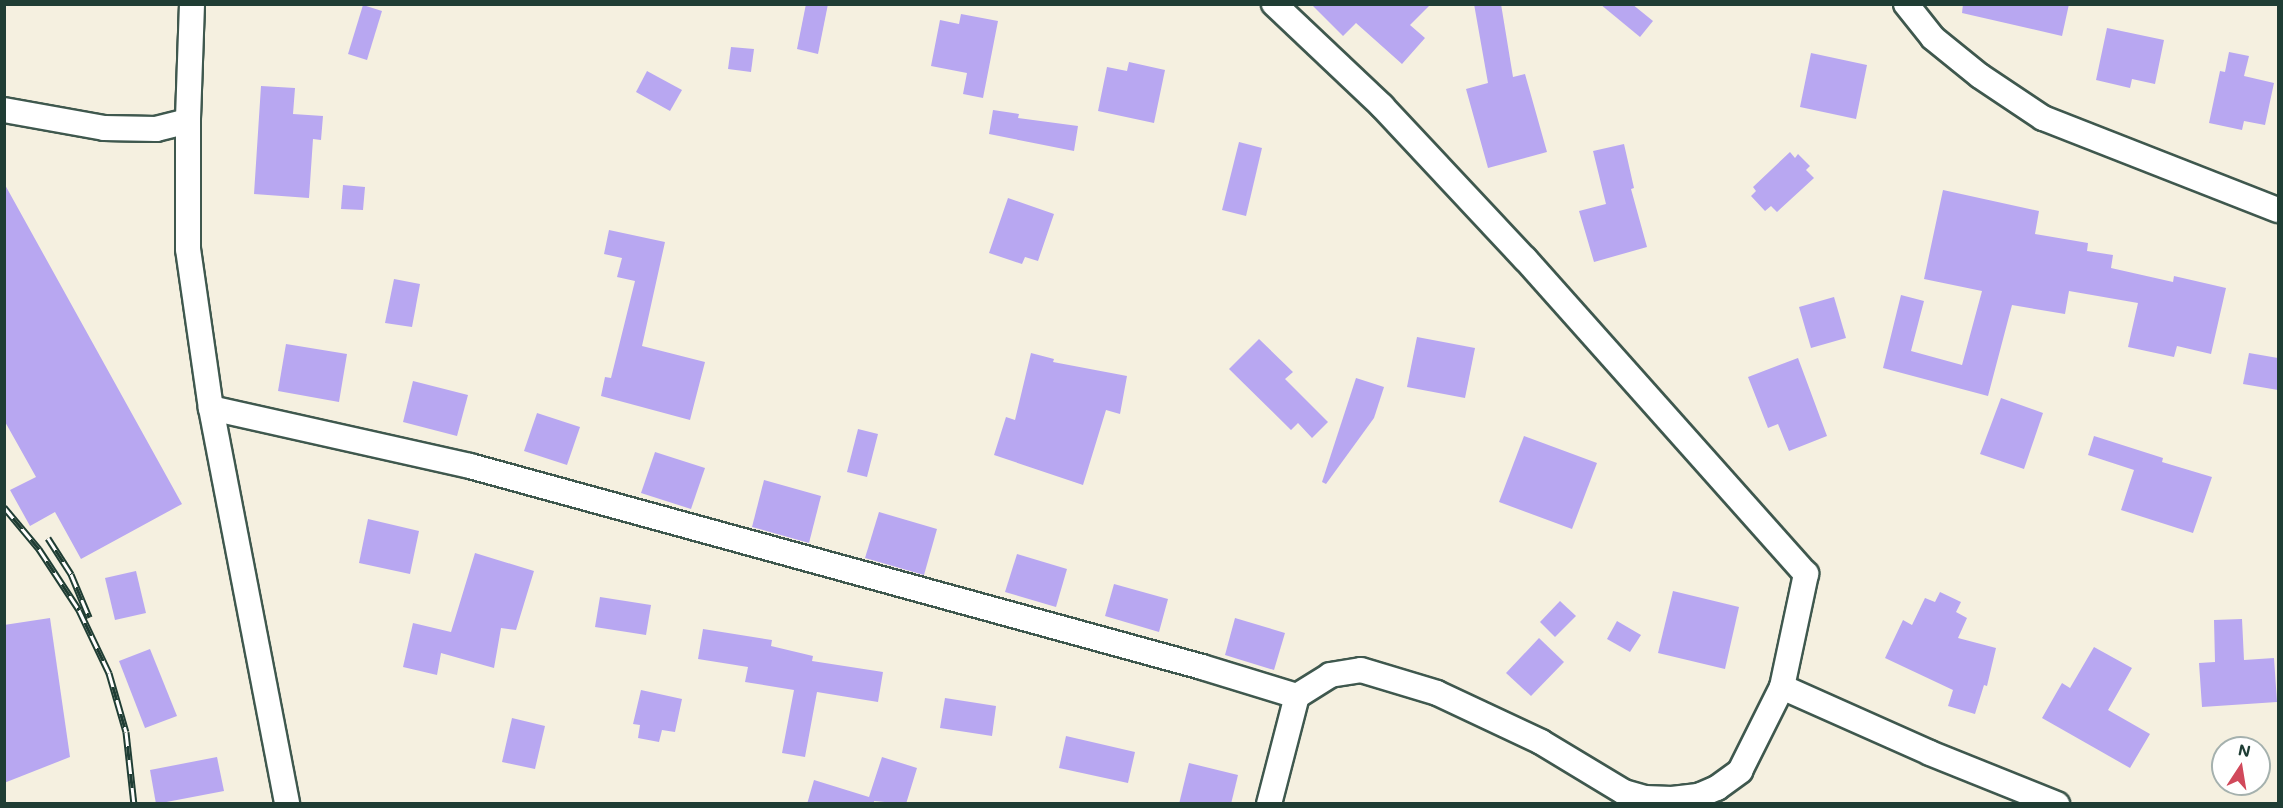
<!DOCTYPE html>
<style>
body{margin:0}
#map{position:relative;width:2283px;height:808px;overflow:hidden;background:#f5f0e0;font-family:Mali,sans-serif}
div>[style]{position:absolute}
.building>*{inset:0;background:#b8a7f1}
.roads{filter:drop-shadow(2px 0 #3f584e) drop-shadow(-2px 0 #3f584e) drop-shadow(0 2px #3f584e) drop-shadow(0 -2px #3f584e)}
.minor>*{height:24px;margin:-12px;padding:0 12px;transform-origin:12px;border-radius:12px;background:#fff}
.rail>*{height:7px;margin-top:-3.5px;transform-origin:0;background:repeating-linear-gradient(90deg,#fff 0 14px,#1f3d34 0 28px);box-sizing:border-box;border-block:2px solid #1f3d34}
span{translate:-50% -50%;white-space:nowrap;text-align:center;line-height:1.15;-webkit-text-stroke:4.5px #fff;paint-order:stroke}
.frame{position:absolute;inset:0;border:6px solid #1f3d34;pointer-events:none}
.north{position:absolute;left:2211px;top:736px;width:60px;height:60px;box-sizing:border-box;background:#fff;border:2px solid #a5b1ae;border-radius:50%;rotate:12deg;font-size:16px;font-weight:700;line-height:24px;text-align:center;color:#1f3d34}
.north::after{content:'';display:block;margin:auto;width:21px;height:27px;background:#d1495b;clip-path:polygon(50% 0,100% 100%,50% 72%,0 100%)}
</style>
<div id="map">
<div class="building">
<i style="clip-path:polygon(806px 4px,828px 4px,818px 54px,797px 49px)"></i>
<i style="clip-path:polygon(1311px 4px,1431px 4px,1410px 25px,1425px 38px,1402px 64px,1356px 23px,1343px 36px)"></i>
<i style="clip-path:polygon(1474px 4px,1501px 4px,1513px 77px,1525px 74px,1547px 152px,1488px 168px,1466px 89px,1488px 83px)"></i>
<i style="clip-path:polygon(1600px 4px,1632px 4px,1653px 21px,1640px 37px)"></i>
<i style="clip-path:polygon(1963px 4px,2069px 4px,2062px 36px,1962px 13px)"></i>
<i style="clip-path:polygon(363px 5px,382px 11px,367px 60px,348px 54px)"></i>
<i style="clip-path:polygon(961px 14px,998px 21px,983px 98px,963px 94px,967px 73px,931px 66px,940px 20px,959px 24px)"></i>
<i style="clip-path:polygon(2107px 28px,2164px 40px,2155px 84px,2132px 79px,2130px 88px,2096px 80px)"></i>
<i style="clip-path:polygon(731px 47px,754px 49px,751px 72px,728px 69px)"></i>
<i style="clip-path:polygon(2229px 52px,2249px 56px,2244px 76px,2274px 83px,2265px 125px,2244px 121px,2242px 130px,2209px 123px,2220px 71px,2225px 72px)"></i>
<i style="clip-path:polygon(1811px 53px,1867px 65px,1856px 119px,1800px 107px)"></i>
<i style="clip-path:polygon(1129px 62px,1165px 70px,1154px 123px,1098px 111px,1107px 67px,1127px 71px)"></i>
<i style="clip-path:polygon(647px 71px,682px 90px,670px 111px,636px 92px)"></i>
<i style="clip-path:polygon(261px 86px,295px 88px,293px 114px,323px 116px,321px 140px,313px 139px,309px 198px,254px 194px)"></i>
<i style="clip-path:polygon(993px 110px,1019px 114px,1018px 118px,1078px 126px,1074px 151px,989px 134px)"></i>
<i style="clip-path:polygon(1239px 142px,1262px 148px,1246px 216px,1222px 210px)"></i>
<i style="clip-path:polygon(1624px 144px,1634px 188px,1631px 189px,1647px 247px,1594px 262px,1579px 211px,1606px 204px,1593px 151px)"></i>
<i style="clip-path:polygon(1790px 152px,1795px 158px,1798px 154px,1810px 166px,1806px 170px,1814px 178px,1777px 212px,1771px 206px,1765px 211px,1751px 196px,1756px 191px,1753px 187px)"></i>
<i style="clip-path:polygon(4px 183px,182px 504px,81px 559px,55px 512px,30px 526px,10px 490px,36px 477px,4px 420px)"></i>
<i style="clip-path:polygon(343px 185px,365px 187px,363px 210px,341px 209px)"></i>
<i style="clip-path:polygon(1943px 190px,2039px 211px,2035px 234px,2088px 243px,2087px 251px,2113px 255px,2111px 268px,2173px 282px,2174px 276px,2226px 288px,2211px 354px,2177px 346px,2174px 357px,2128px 347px,2138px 303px,2069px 291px,2065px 314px,2012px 305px,1988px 396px,1883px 368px,1901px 295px,1924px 301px,1911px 351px,1962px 365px,1982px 291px,1924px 279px)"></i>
<i style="clip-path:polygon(1008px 198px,1054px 214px,1038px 261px,1025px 257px,1022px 264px,989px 253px)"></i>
<i style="clip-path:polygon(609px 230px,665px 242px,642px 346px,705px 362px,690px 420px,601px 396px,605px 377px,611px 378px,635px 281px,617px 277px,622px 258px,604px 254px)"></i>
<i style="clip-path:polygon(394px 279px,420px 284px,412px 327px,385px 323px)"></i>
<i style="clip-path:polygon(1834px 297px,1846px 338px,1811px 348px,1799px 307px)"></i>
<i style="clip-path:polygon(1417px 337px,1475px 348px,1465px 398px,1407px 387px)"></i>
<i style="clip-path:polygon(1259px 339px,1293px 372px,1285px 379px,1328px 422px,1312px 438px,1298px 423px,1291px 430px,1229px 369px)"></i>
<i style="clip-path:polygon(286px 344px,347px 354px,339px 402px,278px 391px)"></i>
<i style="clip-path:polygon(1031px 353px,1054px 359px,1053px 362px,1127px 376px,1120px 414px,1106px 410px,1083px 485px,994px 455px,1006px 417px,1015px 420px)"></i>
<i style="clip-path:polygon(2249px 353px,2278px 358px,2278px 390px,2243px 384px)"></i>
<i style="clip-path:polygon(1798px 358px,1827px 436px,1789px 451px,1778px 424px,1768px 428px,1748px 377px)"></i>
<i style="clip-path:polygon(1356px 378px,1384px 387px,1374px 418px,1326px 484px,1322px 482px)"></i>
<i style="clip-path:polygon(413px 381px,468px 395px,457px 436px,403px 422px)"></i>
<i style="clip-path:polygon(2001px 398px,2043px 413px,2024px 469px,1980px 454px)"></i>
<i style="clip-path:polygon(537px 413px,580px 427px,567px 465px,524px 451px)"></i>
<i style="clip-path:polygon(858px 429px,878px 434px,867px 477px,847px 472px)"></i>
<i style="clip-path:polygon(1524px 436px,1597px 463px,1572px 529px,1499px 502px)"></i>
<i style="clip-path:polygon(2094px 436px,2163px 458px,2162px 462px,2212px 477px,2193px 533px,2121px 510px,2134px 470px,2088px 455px)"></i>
<i style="clip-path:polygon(655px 452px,705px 468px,691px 509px,641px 493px)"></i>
<i style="clip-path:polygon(764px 480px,821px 496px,809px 543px,752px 527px)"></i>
<i style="clip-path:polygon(879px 512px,937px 529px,924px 575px,865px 558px)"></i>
<i style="clip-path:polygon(368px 519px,419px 531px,410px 574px,359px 563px)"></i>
<i style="clip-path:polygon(475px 553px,534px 571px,516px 630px,501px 628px,494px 668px,441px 653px,437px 675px,403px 667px,413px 623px,451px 632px)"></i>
<i style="clip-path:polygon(1017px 554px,1067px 569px,1056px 607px,1005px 592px)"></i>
<i style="clip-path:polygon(136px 571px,146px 613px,115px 620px,105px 578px)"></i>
<i style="clip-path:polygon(1114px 584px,1168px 599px,1159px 632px,1105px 616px)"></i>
<i style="clip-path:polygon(1673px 591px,1739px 607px,1725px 669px,1658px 653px)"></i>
<i style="clip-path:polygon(1940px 592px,1961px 602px,1956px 612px,1967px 618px,1958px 638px,1996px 648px,1987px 686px,1984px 685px,1975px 714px,1948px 706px,1953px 690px,1885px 658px,1903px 620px,1912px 625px,1925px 598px,1935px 602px)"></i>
<i style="clip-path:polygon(600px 597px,651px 605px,646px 635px,595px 627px)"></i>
<i style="clip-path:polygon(1560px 601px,1576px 616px,1555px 637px,1540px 622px)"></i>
<i style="clip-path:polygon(50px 618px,70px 757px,4px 783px,4px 625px)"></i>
<i style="clip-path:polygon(1235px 618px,1285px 633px,1274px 670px,1225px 655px)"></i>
<i style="clip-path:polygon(2242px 619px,2244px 660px,2274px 658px,2277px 702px,2202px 707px,2199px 663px,2215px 662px,2214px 620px)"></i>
<i style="clip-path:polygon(1617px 621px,1641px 635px,1630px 652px,1607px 639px)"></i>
<i style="clip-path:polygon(703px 629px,772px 640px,771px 646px,813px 656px,812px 661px,883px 672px,878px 702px,817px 692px,805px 757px,782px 753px,794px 690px,745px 682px,748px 667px,698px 659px)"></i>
<i style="clip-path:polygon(1539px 638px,1564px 662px,1531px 696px,1506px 673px)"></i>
<i style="clip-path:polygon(2094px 647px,2132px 668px,2108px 710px,2150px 734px,2130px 768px,2042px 718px,2062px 683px,2070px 688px)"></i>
<i style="clip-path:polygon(150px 649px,177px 716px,145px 728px,119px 661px)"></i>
<i style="clip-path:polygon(641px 690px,682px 699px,675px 732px,662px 730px,659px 742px,638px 738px,640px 725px,633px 724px)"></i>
<i style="clip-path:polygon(945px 698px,996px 706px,992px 736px,940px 728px)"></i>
<i style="clip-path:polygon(512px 718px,545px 726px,535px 769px,502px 762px)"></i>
<i style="clip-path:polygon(1066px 736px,1135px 752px,1128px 783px,1059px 768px)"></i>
<i style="clip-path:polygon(217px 757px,224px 791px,156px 804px,150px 770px)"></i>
<i style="clip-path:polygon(882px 757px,917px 768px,906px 804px,874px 801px,874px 804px,807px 804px,814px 780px,869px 797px)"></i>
<i style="clip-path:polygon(1189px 763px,1238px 775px,1231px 804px,1179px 804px)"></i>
</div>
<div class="roads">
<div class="minor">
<i style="left:192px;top:4px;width:117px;rotate:92deg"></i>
<i style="left:188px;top:121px;width:128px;rotate:90deg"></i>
<i style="left:188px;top:249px;width:161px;rotate:81.8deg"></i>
<i style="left:211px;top:408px;width:403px;rotate:79.1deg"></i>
<i style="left:1906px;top:4px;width:43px;rotate:51.5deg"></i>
<i style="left:1933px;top:38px;width:60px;rotate:39deg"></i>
<i style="left:1980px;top:76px;width:76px;rotate:33.7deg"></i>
<i style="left:2043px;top:118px;width:252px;rotate:21.4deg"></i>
<i style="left:4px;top:110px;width:102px;rotate:10.2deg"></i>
<i style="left:104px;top:128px;width:52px;rotate:1.1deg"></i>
<i style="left:156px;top:129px;width:33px;rotate:-14deg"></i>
<i style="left:211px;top:408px;width:265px;rotate:12.6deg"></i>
<i style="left:470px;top:466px;width:759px;rotate:15.35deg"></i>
<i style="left:1202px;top:667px;width:99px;rotate:17deg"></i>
<i style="left:1782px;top:687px;width:162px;rotate:24deg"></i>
<i style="left:1930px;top:753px;width:137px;rotate:21.9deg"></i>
<i style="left:1269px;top:804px;width:112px;rotate:-75.5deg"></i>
<i style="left:1297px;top:696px;width:39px;rotate:-32deg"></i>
<i style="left:1330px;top:675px;width:31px;rotate:-9deg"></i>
<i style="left:1361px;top:670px;width:79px;rotate:16.8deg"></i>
<i style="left:1437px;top:693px;width:115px;rotate:25.2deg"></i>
<i style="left:1541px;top:742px;width:97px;rotate:31.1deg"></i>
<i style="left:1624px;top:792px;width:22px;rotate:16deg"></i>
<i style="left:1645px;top:798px;width:27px;rotate:2deg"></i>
<i style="left:1672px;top:799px;width:26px;rotate:-7deg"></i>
<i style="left:1698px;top:796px;width:21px;rotate:-23deg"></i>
<i style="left:1717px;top:788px;width:29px;rotate:-36deg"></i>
<i style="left:1740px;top:771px;width:94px;rotate:-63.4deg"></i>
<i style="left:1782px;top:687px;width:116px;rotate:-78deg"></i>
<i style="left:1806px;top:574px;width:422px;rotate:-131.7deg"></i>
<i style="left:1525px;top:259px;width:209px;rotate:-133.1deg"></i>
<i style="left:1382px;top:106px;width:149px;rotate:-136.6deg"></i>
</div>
</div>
<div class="rail">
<i style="left:4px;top:507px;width:55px;rotate:50.2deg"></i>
<i style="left:39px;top:549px;width:73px;rotate:56.7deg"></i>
<i style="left:79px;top:610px;width:70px;rotate:64.5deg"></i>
<i style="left:109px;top:673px;width:61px;rotate:73.9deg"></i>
<i style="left:126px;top:732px;width:72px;rotate:83.7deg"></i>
<i style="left:48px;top:538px;width:43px;rotate:57.4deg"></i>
<i style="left:71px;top:574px;width:47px;rotate:67.3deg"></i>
</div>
<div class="frame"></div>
<div class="north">N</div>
</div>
